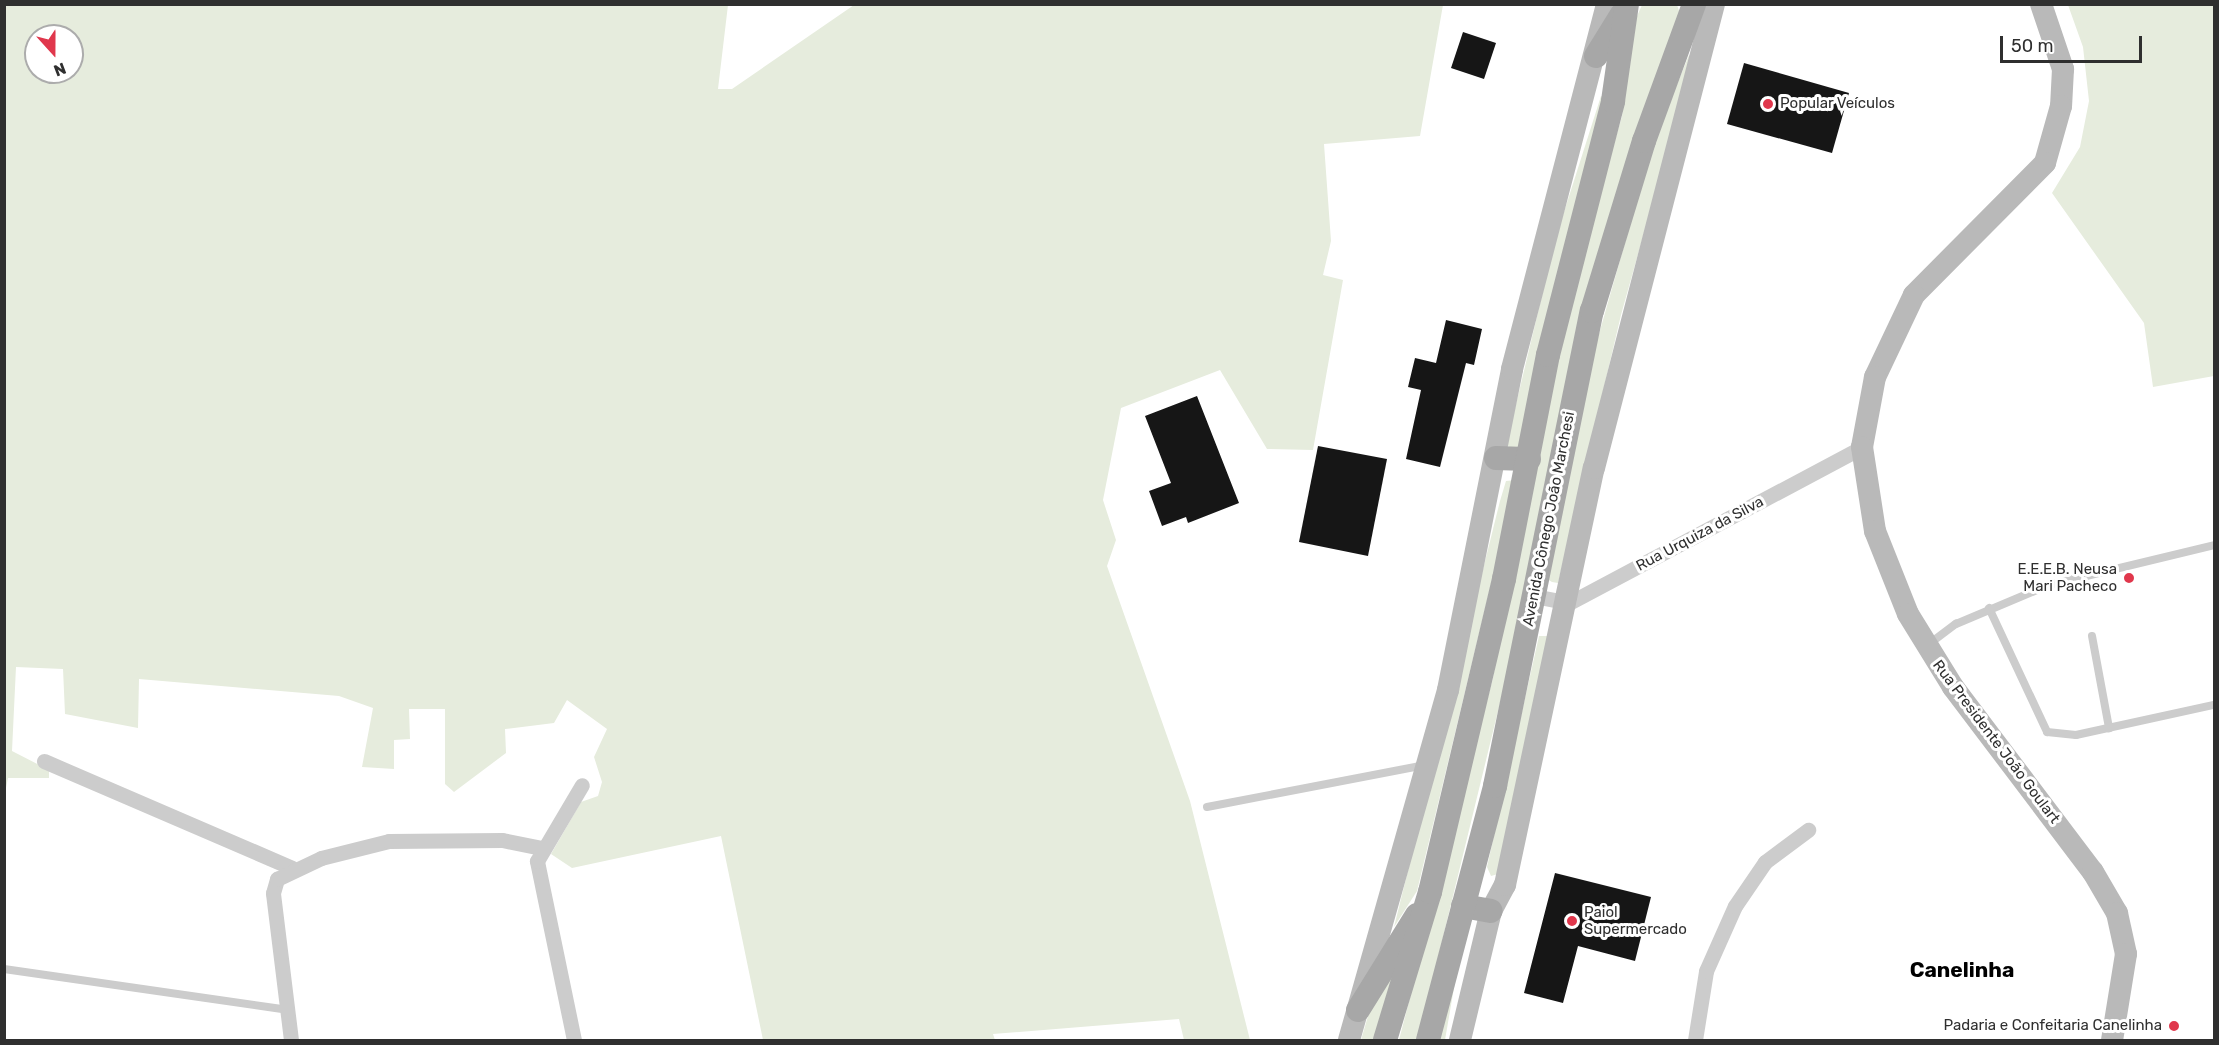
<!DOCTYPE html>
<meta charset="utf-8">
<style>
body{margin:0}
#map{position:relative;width:2219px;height:1045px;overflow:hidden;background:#fff;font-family:Rubik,sans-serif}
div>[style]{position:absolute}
.green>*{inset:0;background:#e6ecdd}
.building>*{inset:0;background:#161616}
.lane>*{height:8px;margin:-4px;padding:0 4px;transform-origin:4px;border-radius:4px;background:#ccc}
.street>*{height:15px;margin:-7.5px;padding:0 7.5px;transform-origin:7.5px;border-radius:7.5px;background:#ccc}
.secondary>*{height:22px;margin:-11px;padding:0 11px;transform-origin:11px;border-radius:11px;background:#b9b9b9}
.primary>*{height:24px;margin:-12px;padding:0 12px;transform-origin:12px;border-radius:12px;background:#a7a7a7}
.dots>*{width:16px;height:16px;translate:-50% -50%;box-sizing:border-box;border:3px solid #fff;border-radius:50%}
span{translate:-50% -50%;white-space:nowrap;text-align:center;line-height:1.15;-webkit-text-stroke:6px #fff;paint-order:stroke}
.poi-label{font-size:15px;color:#2f2f2f}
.left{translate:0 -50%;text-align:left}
.right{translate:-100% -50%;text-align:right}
.street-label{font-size:15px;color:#2f2f2f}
.district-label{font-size:21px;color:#000;font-weight:700}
.frame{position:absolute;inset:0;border:6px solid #2f2f2f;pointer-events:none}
.north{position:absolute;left:24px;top:24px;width:60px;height:60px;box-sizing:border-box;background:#fff;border:2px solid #acacac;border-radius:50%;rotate:159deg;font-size:16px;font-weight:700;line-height:24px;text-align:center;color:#2f2f2f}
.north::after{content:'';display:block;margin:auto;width:21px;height:27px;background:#e0374c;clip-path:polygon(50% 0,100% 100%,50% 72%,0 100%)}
.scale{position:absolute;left:2000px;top:36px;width:142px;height:27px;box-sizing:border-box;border:3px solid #2f2f2f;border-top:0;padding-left:8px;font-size:18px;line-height:21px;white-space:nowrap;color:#2f2f2f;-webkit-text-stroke:4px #fff;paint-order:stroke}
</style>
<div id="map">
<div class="green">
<i style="clip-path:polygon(evenodd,5px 5px,728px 5px,718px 89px,732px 89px,854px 5px,1443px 5px,1420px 136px,1324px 144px,1331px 241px,1323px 275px,1343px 280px,1313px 450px,1267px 449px,1220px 370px,1121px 408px,1103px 500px,1116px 540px,1107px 566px,1190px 801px,1250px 1040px,1184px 1040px,1179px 1019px,993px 1034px,995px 1040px,763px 1040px,721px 836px,572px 868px,551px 854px,581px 802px,598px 796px,602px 782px,594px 757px,607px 729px,567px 700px,554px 723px,505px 729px,506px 753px,454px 792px,445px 784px,445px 709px,409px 709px,410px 739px,394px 740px,394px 769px,362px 767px,373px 708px,339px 696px,139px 679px,138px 728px,65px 714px,63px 669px,16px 667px,12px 751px,49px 770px,49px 778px,8px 778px,5px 793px,5px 5px,36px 36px,72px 36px,72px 72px,36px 72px,36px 36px)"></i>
<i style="clip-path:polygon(1642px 5px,1677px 5px,1681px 16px,1639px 131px,1418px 1040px,1399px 1040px,1493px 678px,1554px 354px,1622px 116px,1633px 25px)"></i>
<i style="clip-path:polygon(2068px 5px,2214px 5px,2214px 376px,2153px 387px,2144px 323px,2052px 193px,2080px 147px,2089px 101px,2083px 47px)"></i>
<i style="clip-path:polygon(1689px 55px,1693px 57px,1621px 315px,1558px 583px,1552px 582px,1547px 579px,1593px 355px,1654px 141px)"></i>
<i style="clip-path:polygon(1601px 96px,1606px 98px,1523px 450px,1506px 446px,1556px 237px)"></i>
<i style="clip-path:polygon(1516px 480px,1417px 891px,1394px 927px,1500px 501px,1506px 481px)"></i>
<i style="clip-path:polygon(1539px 636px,1548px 636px,1498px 874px,1491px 876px,1487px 867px)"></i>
<i style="clip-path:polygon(1402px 950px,1377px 1040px,1361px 1040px,1368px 1016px)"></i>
<i style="clip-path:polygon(1459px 959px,1445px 1040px,1436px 1040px)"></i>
</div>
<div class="building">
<i style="clip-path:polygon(1463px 32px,1496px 43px,1484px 79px,1451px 68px)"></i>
<i style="clip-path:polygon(1744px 63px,1849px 93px,1832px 153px,1727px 124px)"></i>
<i style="clip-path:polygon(1446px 320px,1482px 329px,1474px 365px,1466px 363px,1440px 467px,1406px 459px,1421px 390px,1408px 387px,1415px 358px,1436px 363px)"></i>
<i style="clip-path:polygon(1197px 396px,1239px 503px,1188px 523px,1186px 517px,1162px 526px,1149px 491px,1171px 483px,1145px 416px)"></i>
<i style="clip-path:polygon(1318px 446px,1387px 459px,1368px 556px,1299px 542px)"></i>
<i style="clip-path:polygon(1555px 873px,1651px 897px,1635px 961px,1578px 946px,1563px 1003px,1524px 993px)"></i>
</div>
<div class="lane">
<i style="left:1989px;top:608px;width:137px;rotate:64.9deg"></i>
<i style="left:2047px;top:732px;width:29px;rotate:6deg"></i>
<i style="left:2076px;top:735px;width:141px;rotate:-12.3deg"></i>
<i style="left:2092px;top:636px;width:94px;rotate:79.5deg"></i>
<i style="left:1929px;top:644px;width:34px;rotate:-37deg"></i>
<i style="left:1956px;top:624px;width:101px;rotate:-22.8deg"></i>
<i style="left:2049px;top:585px;width:170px;rotate:-13.6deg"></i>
<i style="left:1207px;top:807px;width:222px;rotate:-10.9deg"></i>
<i style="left:4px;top:969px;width:286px;rotate:8.2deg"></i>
</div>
<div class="street">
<i style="left:1534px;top:596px;width:36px;rotate:11deg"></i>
<i style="left:1569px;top:603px;width:332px;rotate:-28deg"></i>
<i style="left:44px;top:761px;width:270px;rotate:23.3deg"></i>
<i style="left:291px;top:1040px;width:148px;rotate:-97deg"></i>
<i style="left:273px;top:893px;width:15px;rotate:-74deg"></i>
<i style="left:277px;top:879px;width:49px;rotate:-25.5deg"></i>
<i style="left:321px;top:858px;width:70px;rotate:-14deg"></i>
<i style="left:389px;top:841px;width:113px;rotate:-0.5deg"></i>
<i style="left:502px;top:840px;width:41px;rotate:11.3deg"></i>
<i style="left:574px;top:1040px;width:183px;rotate:-101.7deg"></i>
<i style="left:537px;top:861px;width:88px;rotate:-59.4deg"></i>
<i style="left:1695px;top:1040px;width:70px;rotate:-80.9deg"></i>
<i style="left:1706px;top:971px;width:71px;rotate:-66deg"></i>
<i style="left:1735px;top:906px;width:53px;rotate:-55.7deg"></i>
<i style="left:1765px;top:862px;width:54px;rotate:-36.7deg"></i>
</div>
<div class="secondary">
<i style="left:2041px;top:4px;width:69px;rotate:71.3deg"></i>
<i style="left:2063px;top:69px;width:37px;rotate:93deg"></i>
<i style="left:2061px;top:106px;width:59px;rotate:105.7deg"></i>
<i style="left:2045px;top:163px;width:186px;rotate:134.8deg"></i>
<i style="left:1914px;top:295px;width:91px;rotate:115.4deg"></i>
<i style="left:1875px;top:377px;width:71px;rotate:100.5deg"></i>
<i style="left:1862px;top:447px;width:85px;rotate:81.2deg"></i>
<i style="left:1875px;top:531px;width:89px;rotate:68.3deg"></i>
<i style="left:1908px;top:614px;width:86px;rotate:58.3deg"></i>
<i style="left:1953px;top:687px;width:232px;rotate:52.9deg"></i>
<i style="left:2093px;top:872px;width:48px;rotate:59.7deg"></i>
<i style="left:2117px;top:913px;width:42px;rotate:77.6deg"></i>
<i style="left:2126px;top:954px;width:87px;rotate:99.2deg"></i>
<i style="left:1349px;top:1040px;width:364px;rotate:-74.2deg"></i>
<i style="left:1448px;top:690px;width:327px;rotate:-78.7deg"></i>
<i style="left:1512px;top:369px;width:377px;rotate:-75.4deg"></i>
<i style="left:1460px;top:1040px;width:133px;rotate:-76.5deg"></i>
<i style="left:1491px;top:911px;width:30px;rotate:-62deg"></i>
<i style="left:1505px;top:885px;width:426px;rotate:-78deg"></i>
<i style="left:1594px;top:468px;width:479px;rotate:-75.5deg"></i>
</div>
<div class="primary">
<i style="left:1596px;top:56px;width:49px;rotate:-58.2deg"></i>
<i style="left:1496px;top:458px;width:33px;rotate:2deg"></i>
<i style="left:1463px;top:906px;width:28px;rotate:10deg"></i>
<i style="left:1358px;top:1010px;width:112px;rotate:-58.2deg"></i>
<i style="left:1385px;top:1040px;width:155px;rotate:-73.1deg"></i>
<i style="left:1430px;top:892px;width:322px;rotate:-76.7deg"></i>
<i style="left:1504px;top:579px;width:228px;rotate:-78.9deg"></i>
<i style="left:1548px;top:355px;width:262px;rotate:-75.6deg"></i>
<i style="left:1613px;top:101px;width:98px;rotate:-81.8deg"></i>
<i style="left:1428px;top:1040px;width:263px;rotate:-75.2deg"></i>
<i style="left:1495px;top:786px;width:485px;rotate:-78.5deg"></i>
<i style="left:1592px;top:311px;width:178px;rotate:-73deg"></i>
<i style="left:1644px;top:141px;width:146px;rotate:-69.9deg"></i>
</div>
<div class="dots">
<i style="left:1768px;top:104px;background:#e0374c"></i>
<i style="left:2129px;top:578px;background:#e0374c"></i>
<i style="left:1572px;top:921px;background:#e0374c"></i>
<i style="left:2174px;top:1026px;background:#e0374c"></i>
</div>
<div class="poi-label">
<span class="left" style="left:1780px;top:104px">Popular Veículos</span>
<span class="right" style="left:2117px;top:578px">E.E.E.B. Neusa<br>Mari Pacheco</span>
<span class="left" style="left:1584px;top:921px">Paiol<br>Supermercado</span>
<span class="right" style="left:2162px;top:1026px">Padaria e Confeitaria Canelinha</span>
</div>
<div class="street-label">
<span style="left:1549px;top:519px;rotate:-79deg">Avenida Cônego João Marchesi</span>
<span style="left:1700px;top:534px;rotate:-28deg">Rua Urquiza da Silva</span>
<span style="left:1996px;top:742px;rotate:53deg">Rua Presidente João Goulart</span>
</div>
<div class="district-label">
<span style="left:1962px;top:970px">Canelinha</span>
</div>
<div class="frame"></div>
<div class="north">N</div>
<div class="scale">50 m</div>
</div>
